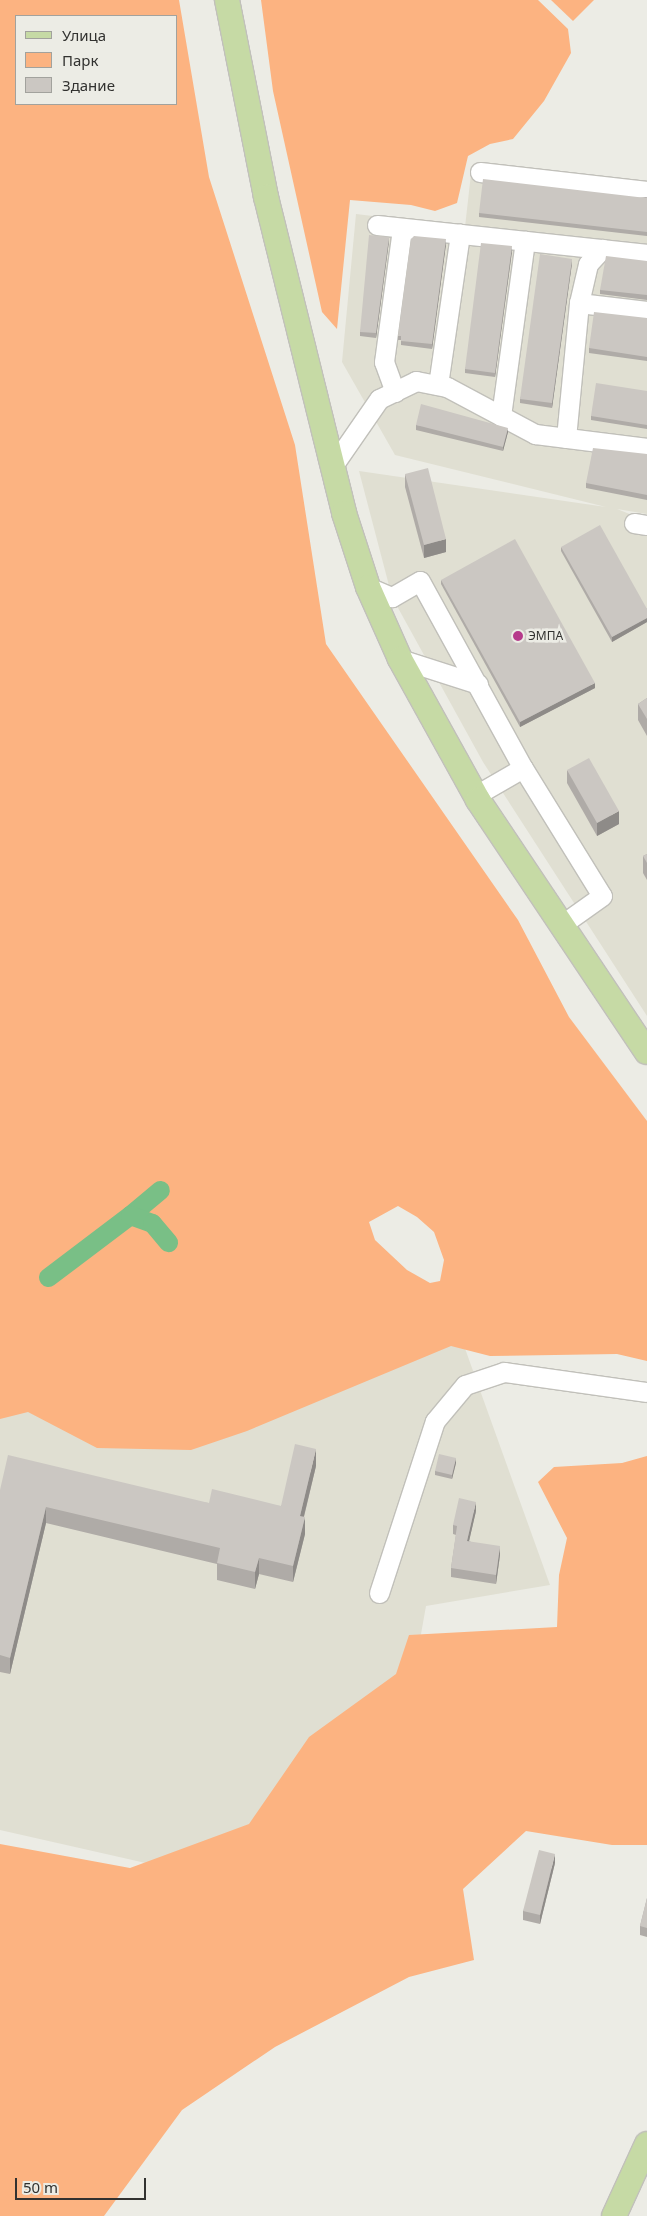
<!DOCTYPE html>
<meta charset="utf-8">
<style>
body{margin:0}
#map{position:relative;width:647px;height:2216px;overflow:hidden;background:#ecece5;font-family:"Noto Sans",sans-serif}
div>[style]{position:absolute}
.built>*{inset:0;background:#e0dfd2}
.green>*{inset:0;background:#fcb381}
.canal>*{height:19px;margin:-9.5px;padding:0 9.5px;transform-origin:9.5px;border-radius:9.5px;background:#79bf86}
.roads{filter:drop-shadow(1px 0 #c1c0ba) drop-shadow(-1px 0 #c1c0ba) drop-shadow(0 1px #c1c0ba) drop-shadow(0 -1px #c1c0ba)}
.minor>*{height:19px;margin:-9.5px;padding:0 9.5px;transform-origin:9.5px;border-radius:9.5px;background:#fff}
.major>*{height:24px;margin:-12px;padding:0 12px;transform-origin:12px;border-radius:12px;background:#c6daa5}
.wall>*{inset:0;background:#afaba7}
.shaded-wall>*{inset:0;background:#8e8b88}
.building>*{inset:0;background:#cbc7c2}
.dots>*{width:14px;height:14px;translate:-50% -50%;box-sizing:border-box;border:2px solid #ecece5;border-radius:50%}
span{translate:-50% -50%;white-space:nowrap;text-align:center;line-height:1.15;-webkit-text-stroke:5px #ecece5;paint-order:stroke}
.poi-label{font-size:12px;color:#323230}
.left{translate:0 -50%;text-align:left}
.legend{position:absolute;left:15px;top:15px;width:162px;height:90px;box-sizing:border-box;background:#ecece5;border:1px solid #a2a29d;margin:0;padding:6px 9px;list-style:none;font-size:15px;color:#323230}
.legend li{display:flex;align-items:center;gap:10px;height:25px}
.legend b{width:25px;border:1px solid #a2a29d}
.scale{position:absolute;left:15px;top:2178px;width:131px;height:22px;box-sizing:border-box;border:2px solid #323230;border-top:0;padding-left:6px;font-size:15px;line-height:18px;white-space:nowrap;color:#323230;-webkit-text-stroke:4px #ecece5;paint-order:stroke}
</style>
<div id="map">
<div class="built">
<i style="clip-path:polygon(472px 165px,647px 185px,647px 514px,617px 509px,647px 521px,647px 1016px,483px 762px,392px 597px,359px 471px,606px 507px,395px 455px,342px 362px,356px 214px,465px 227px)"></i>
<i style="clip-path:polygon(0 1238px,458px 1329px,550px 1585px,426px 1606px,408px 1707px,313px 1901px,0 1830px)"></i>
</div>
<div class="green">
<i style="clip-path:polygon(evenodd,0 0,179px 0,209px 177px,295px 445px,326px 644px,518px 920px,569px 1017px,647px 1121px,647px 1361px,617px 1354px,490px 1356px,451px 1346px,247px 1431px,191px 1450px,97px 1448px,28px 1412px,0 1419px,0 0,16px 16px,176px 16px,176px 104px,16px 104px,16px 16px,0 0,398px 1206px,417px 1217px,434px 1232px,444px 1260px,440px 1281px,430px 1283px,407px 1270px,375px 1240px,369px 1222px,398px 1206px)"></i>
<i style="clip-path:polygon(261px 0,538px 0,568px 29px,571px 53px,544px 101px,513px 139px,490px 144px,468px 156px,457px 203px,435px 211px,411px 205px,350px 200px,337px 329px,322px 312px,273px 91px)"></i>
<i style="clip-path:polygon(551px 0,594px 0,573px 21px)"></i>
<i style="clip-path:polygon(647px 1456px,647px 1845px,612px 1845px,526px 1831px,463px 1889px,474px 1960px,409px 1977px,275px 2047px,182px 2110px,104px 2216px,0 2216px,0 1844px,130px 1868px,249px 1824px,309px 1737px,396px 1674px,409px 1635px,557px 1627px,559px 1575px,567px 1538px,538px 1482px,554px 1467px,622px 1463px)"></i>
</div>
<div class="canal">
<i style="left:130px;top:1215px;width:39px;rotate:-40deg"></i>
<i style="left:48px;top:1277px;width:103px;rotate:-37.1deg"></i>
<i style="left:130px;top:1215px;width:23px;rotate:20deg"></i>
<i style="left:152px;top:1223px;width:25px;rotate:50deg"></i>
</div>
<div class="roads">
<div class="minor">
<i style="left:480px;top:172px;width:168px;rotate:6.5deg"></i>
<i style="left:377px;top:225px;width:272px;rotate:6.1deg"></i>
<i style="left:579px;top:303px;width:40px;rotate:-77deg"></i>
<i style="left:588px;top:264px;width:21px;rotate:-47deg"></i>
<i style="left:438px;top:385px;width:153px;rotate:-81.7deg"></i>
<i style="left:395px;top:392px;width:32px;rotate:-110deg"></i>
<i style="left:384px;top:362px;width:135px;rotate:-82.3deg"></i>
<i style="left:501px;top:416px;width:177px;rotate:-82.2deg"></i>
<i style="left:566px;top:438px;width:136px;rotate:-84.5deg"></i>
<i style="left:579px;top:303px;width:68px;rotate:6.7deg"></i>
<i style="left:332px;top:467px;width:83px;rotate:-55.3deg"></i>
<i style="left:379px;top:399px;width:41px;rotate:-25.9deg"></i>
<i style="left:416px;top:381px;width:32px;rotate:11deg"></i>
<i style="left:447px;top:387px;width:100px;rotate:28.1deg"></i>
<i style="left:535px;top:434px;width:113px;rotate:7.1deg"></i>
<i style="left:634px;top:523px;width:13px;rotate:9deg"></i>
<i style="left:368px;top:587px;width:26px;rotate:23deg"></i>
<i style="left:392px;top:597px;width:32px;rotate:-30deg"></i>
<i style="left:420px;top:581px;width:213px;rotate:61.2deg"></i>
<i style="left:400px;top:659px;width:82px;rotate:17.8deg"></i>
<i style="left:476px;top:795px;width:54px;rotate:-29.9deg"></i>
<i style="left:523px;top:768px;width:150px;rotate:58.3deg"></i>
<i style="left:602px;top:896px;width:50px;rotate:144.7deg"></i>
<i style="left:379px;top:1593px;width:181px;rotate:-72deg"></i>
<i style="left:435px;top:1421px;width:47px;rotate:-50.2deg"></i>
<i style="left:465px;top:1385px;width:41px;rotate:-18.4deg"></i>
<i style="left:504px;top:1372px;width:144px;rotate:8deg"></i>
</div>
<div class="major">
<i style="left:227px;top:0;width:201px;rotate:78.8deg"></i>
<i style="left:266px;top:197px;width:325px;rotate:76.1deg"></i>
<i style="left:344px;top:513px;width:78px;rotate:72deg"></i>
<i style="left:368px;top:587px;width:79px;rotate:66deg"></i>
<i style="left:400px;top:659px;width:161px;rotate:61deg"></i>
<i style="left:478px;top:800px;width:303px;rotate:56.2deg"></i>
<i style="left:614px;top:2216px;width:79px;rotate:-65.4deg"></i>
</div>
</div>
<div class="wall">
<i style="clip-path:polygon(647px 197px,647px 236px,479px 217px,479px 213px)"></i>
<i style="clip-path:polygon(389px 241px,376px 338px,360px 336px,360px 332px)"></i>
<i style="clip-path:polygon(446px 244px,432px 349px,401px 345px,401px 340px,398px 340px,398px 336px)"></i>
<i style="clip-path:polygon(512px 251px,495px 377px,465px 373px,465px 369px)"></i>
<i style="clip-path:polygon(647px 261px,647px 300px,600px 294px,600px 290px)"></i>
<i style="clip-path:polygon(572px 263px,552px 408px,520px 403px,520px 399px)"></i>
<i style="clip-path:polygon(647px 318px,647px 361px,589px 353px,589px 348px)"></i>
<i style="clip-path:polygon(647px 391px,647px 429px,591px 420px,591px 416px)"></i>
<i style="clip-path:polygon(416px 425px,508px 432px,503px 451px,416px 430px)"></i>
<i style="clip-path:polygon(647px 454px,647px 500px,586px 488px,586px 483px)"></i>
<i style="clip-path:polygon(405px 474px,446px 552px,424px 558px,405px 487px)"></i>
<i style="clip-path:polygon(561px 547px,647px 609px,647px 622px,612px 642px,561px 551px)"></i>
<i style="clip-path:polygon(441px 580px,595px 688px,520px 727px,441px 584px)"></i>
<i style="clip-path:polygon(647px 698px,647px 736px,638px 720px,638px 704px)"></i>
<i style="clip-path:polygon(567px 770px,619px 824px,597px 836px,567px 783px)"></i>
<i style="clip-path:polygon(647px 854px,647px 880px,643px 873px,643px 856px)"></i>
<i style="clip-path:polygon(456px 1463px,452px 1479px,435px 1475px,435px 1471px)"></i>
<i style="clip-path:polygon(316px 1466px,304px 1517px,305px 1534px,293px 1582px,259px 1574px,255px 1589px,217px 1580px,217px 1564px,46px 1523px,10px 1674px,0 1672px,0 1490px,209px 1503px,281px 1506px)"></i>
<i style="clip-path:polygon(476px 1511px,469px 1541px,500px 1555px,496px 1584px,451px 1577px,451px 1568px,456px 1535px,453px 1534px,453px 1525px)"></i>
<i style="clip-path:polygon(555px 1863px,540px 1924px,523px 1920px,523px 1911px)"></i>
<i style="clip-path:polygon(647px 1898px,647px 1937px,640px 1935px,640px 1926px)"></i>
</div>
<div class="shaded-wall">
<i style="clip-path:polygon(389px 237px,389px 241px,376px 338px,376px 333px)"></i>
<i style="clip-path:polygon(446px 239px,446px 244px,432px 349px,432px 344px)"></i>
<i style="clip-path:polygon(512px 246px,512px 251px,495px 377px,495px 373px)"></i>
<i style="clip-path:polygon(572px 259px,572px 263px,552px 408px,552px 403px)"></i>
<i style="clip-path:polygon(508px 428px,508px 432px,503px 451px,503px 447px)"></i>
<i style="clip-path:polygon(446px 539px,446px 552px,424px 558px,424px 545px)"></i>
<i style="clip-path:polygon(647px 618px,647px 622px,612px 642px,612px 637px)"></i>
<i style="clip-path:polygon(595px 683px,595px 688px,520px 727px,520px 722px)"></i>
<i style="clip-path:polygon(619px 811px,619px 824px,597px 836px,597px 823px)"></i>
<i style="clip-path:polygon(316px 1449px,316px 1466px,300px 1532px,300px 1516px)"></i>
<i style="clip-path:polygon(456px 1458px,456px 1463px,452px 1479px,452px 1475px)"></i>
<i style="clip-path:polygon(476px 1502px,476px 1511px,467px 1550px,467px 1541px)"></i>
<i style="clip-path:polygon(46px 1507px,46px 1523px,10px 1674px,10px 1658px)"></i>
<i style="clip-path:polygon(305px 1517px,305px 1534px,293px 1582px,293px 1566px)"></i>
<i style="clip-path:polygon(500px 1546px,500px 1555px,496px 1584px,496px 1575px)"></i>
<i style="clip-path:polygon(259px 1558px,259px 1574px,255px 1589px,255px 1572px)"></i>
<i style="clip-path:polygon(555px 1854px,555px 1863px,540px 1924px,540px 1915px)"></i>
</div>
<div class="building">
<i style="clip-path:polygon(483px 179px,646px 198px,647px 197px,647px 232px,479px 213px)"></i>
<i style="clip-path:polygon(369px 235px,389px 237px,376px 333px,360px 332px)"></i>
<i style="clip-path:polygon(414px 236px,446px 239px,432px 344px,401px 341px,401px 336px,398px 336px,411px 239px)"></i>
<i style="clip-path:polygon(481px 243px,512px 246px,495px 373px,465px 369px)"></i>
<i style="clip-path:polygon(540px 254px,572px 259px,552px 403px,520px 399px)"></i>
<i style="clip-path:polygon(606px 256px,647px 261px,647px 295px,600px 290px)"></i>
<i style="clip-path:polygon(594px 312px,647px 318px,647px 357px,589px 348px)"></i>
<i style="clip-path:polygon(596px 383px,647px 391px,647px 425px,591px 416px)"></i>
<i style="clip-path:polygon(421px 404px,508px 428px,503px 447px,416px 425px)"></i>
<i style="clip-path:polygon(593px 448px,647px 454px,647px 495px,586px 483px)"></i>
<i style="clip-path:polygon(428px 468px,446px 539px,424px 545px,405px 474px)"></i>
<i style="clip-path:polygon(600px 525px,647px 609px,647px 618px,612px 637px,561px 547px)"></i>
<i style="clip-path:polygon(515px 539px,595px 683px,520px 722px,441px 580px)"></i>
<i style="clip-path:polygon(647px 698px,647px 719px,638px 704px)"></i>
<i style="clip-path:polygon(589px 758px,619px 811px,597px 823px,567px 770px)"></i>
<i style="clip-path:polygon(647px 854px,647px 863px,643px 856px)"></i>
<i style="clip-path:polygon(295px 1444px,316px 1449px,300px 1516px,305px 1517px,293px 1566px,259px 1558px,255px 1572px,217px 1563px,220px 1548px,46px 1507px,10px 1658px,0 1655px,0 1490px,8px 1455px,209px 1503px,212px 1489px,281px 1506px)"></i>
<i style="clip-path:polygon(439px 1454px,456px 1458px,452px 1475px,435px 1471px)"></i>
<i style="clip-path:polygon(459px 1498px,476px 1502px,467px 1541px,500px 1546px,496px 1575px,451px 1568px,457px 1526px,453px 1525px)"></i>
<i style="clip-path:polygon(539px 1850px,555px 1854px,540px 1915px,523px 1911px)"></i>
<i style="clip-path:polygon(647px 1898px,647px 1928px,640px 1926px)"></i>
</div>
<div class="dots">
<i style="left:518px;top:636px;background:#b63a8b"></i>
</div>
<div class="poi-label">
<span class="left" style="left:528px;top:636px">ЭМПА</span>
</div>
<ul class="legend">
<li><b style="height:6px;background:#c6daa5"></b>Улица</li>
<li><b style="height:14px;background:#fcb381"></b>Парк</li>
<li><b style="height:14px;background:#cbc7c2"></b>Здание</li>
</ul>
<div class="scale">50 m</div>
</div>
